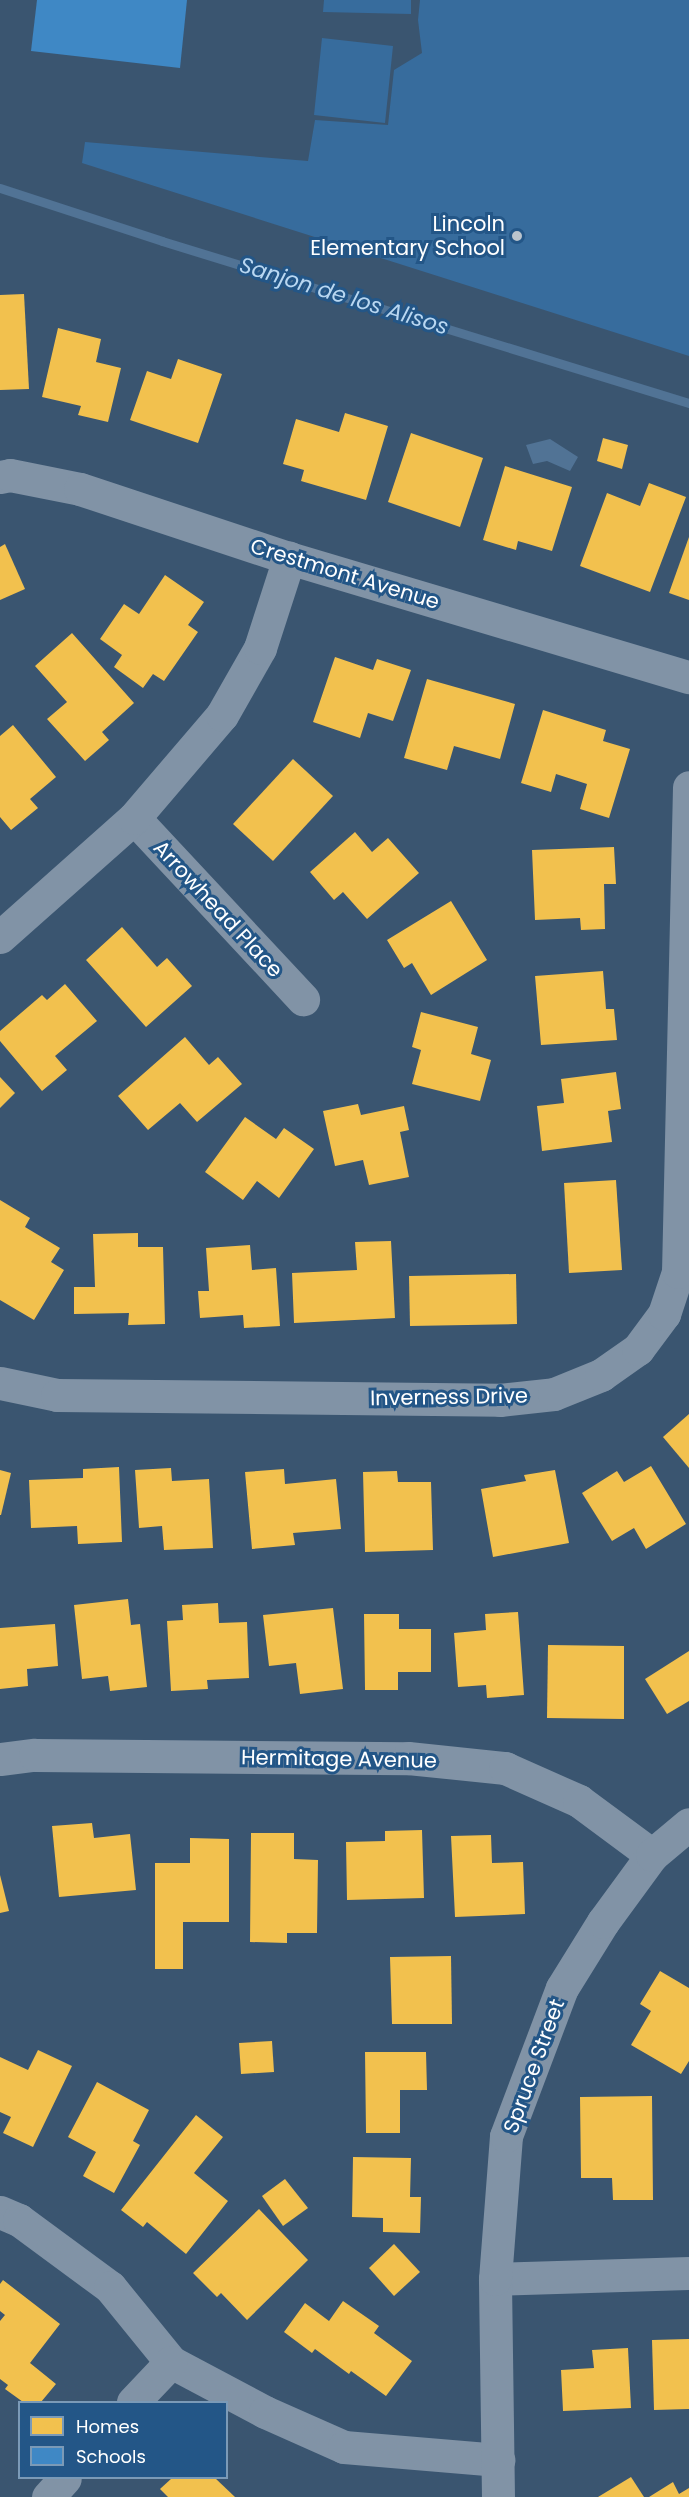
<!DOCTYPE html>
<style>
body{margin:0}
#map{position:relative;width:689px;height:2497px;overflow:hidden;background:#3a5570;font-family:Poppins,sans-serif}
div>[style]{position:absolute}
.green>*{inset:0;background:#376c9d}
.water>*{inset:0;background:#517395}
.homes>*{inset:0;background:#f2c14e}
.schools>*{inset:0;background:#3f88c5}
.stream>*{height:9px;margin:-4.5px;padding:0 4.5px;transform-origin:4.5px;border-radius:4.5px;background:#517395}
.minor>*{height:33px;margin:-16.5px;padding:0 16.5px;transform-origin:16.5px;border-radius:16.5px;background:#8193a6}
.dots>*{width:16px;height:16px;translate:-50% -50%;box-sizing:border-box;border:3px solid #235687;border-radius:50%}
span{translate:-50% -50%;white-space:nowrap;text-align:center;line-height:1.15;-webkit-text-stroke:6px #235687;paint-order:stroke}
.poi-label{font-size:21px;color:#fff}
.right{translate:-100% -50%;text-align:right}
.street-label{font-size:21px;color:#fff}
.water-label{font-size:22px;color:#b9d7f1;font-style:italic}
.legend{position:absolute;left:18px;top:2401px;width:210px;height:78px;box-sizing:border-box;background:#235687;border:2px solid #7b9ab7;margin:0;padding:8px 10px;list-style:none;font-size:18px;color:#fff}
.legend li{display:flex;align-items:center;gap:12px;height:30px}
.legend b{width:30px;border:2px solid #7b9ab7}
</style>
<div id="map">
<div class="green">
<i style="clip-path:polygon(324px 0,411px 0,411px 14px,323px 12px)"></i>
<i style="clip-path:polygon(420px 0,689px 0,689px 356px,82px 163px,85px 142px,308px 161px,315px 120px,388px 125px,394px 70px,422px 53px,418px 20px)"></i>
<i style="clip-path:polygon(322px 38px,393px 46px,385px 123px,314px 115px)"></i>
</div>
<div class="water">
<i style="clip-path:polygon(550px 439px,578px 457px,570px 471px,547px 461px,533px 464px,526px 445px)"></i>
</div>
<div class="homes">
<i style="clip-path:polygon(24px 294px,29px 389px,0 390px,0 295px)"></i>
<i style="clip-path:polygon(58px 328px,101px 339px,96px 362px,121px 368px,108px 422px,78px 415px,81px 406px,42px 397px)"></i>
<i style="clip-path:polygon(178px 359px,222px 374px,198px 443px,130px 420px,147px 371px,171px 379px)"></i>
<i style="clip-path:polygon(345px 413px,388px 426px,366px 500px,301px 481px,304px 470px,283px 464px,296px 419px,339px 432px)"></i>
<i style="clip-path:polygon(411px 433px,483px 458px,460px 527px,388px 502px)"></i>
<i style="clip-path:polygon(603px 438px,628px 445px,622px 469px,597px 461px)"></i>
<i style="clip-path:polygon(505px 466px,572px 487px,552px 551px,518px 541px,516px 550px,483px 540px)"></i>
<i style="clip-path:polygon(649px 483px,686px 497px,650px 592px,580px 566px,607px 493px,640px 506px)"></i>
<i style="clip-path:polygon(689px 537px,689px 600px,669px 593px)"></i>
<i style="clip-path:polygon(5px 544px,25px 589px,0 600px,0 547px)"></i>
<i style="clip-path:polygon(165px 575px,204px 602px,188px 625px,198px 632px,164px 681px,153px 674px,143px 688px,114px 667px,122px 655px,100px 639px,124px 604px,139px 614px)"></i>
<i style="clip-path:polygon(72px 633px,134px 703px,102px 732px,109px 740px,85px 761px,47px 719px,67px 702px,35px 666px)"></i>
<i style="clip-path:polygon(335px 657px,373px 670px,377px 659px,411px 670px,393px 721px,368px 713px,360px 738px,313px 722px)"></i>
<i style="clip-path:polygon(427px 679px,515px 704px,500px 759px,454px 746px,447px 770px,404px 758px)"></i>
<i style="clip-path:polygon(543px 710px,606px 730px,603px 741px,630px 749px,609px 818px,580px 809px,587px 784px,556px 774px,551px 792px,521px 783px)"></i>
<i style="clip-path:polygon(13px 725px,56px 777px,30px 799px,38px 808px,11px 830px,0 817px,0 736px)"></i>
<i style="clip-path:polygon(293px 759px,333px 796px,273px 861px,233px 824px)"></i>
<i style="clip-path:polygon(355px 832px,372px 852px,388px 838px,419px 873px,367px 919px,343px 892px,334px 900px,310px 872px)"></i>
<i style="clip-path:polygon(614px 847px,616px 884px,604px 884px,605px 929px,581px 930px,580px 918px,535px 920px,532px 850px)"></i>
<i style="clip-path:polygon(451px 901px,487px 960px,431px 995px,412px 963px,404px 968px,387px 940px)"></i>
<i style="clip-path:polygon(122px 927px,157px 967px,167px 958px,192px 986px,146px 1027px,86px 960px)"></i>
<i style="clip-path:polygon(603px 971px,606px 1009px,614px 1009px,617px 1040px,541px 1045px,535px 976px)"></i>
<i style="clip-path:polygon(65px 984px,97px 1021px,55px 1056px,67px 1070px,42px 1091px,0 1041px,0 1031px,42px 995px,47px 1000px)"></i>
<i style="clip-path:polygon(421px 1012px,478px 1027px,471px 1054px,491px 1060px,480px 1101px,412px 1084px,421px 1050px,412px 1047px)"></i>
<i style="clip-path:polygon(185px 1037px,209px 1065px,218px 1057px,242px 1084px,197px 1122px,180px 1103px,148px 1130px,118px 1096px)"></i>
<i style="clip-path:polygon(616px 1072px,621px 1109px,608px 1111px,612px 1142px,542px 1151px,537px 1106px,564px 1103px,561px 1079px)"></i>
<i style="clip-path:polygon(0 1077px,15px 1093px,0 1108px)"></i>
<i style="clip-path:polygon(358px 1104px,361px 1115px,404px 1106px,409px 1130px,400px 1132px,409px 1177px,369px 1185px,363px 1160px,335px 1166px,323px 1111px)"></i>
<i style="clip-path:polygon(245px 1117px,276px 1139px,284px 1128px,314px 1149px,279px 1198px,257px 1181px,243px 1200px,205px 1172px)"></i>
<i style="clip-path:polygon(616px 1180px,622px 1270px,569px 1273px,564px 1183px)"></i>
<i style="clip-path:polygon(0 1200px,30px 1218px,25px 1227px,60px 1248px,51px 1262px,64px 1270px,34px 1320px,0 1300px)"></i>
<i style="clip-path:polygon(138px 1233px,138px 1247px,163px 1247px,165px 1324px,128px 1325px,129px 1313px,74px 1314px,74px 1287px,95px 1287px,93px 1234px)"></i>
<i style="clip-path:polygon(391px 1241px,395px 1318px,294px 1323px,292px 1273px,357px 1270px,355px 1242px)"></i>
<i style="clip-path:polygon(250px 1245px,252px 1270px,276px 1268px,280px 1326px,244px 1328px,243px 1315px,200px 1318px,198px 1291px,209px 1291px,206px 1248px)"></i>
<i style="clip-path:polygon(516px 1274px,517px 1324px,410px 1326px,409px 1276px)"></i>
<i style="clip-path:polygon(689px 1414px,689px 1468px,663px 1437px)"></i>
<i style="clip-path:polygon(651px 1466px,686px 1524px,646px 1549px,634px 1528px,612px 1541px,582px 1493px,617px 1471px,624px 1482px)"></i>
<i style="clip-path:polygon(119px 1467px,122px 1542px,78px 1544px,77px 1526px,31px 1528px,29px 1480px,83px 1478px,83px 1469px)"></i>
<i style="clip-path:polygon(171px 1468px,172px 1481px,209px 1479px,213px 1548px,164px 1550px,162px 1526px,139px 1528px,135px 1470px)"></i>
<i style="clip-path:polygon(284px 1469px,285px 1484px,336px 1479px,341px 1529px,293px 1533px,295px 1545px,252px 1549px,245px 1472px)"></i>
<i style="clip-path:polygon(0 1470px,11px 1473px,1px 1515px,0 1515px)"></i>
<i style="clip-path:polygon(555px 1470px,569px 1543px,493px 1557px,481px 1489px,526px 1481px,524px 1475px)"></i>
<i style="clip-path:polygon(397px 1471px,398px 1482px,431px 1482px,433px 1550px,365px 1552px,363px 1472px)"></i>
<i style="clip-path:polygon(128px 1599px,131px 1625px,140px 1624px,147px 1687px,110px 1691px,108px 1676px,82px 1679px,74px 1605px)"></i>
<i style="clip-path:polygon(218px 1603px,219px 1623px,247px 1622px,249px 1678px,207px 1680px,208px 1689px,171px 1691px,167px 1621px,183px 1620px,182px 1605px)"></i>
<i style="clip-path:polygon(333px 1608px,343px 1689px,300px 1694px,296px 1663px,269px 1666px,263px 1615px)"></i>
<i style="clip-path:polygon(518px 1612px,524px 1695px,487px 1698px,486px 1685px,458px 1687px,454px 1633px,486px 1630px,485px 1614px)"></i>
<i style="clip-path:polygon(364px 1614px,399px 1614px,399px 1629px,431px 1629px,431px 1672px,398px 1672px,398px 1690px,365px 1690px)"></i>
<i style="clip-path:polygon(55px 1624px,58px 1666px,27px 1669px,28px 1686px,0 1689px,0 1628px)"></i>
<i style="clip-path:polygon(548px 1645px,624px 1646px,624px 1719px,547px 1718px)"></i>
<i style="clip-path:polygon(689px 1651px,689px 1701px,667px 1714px,645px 1679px)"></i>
<i style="clip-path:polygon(92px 1823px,94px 1838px,130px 1834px,136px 1890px,59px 1897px,52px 1826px)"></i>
<i style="clip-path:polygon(422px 1830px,424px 1898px,347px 1900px,346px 1842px,385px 1841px,385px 1831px)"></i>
<i style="clip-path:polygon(251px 1833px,294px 1833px,294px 1859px,318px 1860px,317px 1933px,287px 1933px,287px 1943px,250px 1942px)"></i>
<i style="clip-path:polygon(491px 1835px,492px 1863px,523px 1862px,525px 1914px,455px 1917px,451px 1836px)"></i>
<i style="clip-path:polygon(190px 1838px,229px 1839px,229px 1922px,183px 1922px,183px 1969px,155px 1969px,155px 1863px,190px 1863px)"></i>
<i style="clip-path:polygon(0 1875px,9px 1911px,0 1913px)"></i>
<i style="clip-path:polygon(451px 1956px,452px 2024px,392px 2024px,390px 1957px)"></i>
<i style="clip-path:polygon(660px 1971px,689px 1988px,689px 2061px,681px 2074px,631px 2045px,651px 2011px,640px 2004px)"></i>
<i style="clip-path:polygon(272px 2041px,274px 2072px,241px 2074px,239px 2043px)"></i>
<i style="clip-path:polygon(38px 2050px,72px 2066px,33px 2147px,3px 2133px,11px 2117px,0 2112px,0 2057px,28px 2070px)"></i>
<i style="clip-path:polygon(365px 2052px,426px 2052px,427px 2090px,400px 2090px,400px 2133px,366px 2133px)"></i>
<i style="clip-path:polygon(97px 2082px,149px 2110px,133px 2141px,140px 2145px,114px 2193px,83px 2176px,96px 2152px,68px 2137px)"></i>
<i style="clip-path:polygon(652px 2096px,653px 2200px,613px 2200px,612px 2178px,581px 2178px,580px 2097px)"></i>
<i style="clip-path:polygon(196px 2115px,223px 2137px,194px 2173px,228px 2201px,186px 2254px,147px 2222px,143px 2227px,121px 2210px)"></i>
<i style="clip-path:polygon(353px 2157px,411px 2158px,410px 2197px,421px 2197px,420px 2233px,383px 2232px,383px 2218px,352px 2217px)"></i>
<i style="clip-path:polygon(285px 2179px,308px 2208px,283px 2226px,262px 2196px)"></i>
<i style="clip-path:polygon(259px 2209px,308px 2260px,247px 2320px,221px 2293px,217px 2297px,193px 2273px)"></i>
<i style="clip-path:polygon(394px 2244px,420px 2272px,394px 2296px,369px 2268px)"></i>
<i style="clip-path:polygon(3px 2280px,60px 2324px,30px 2363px,56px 2384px,41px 2402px,23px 2402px,5px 2389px,8px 2385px,0 2379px,0 2321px,5px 2315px,0 2311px,0 2284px)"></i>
<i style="clip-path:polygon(343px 2301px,379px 2326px,374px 2333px,412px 2361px,386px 2396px,351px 2371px,349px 2374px,315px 2349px,312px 2353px,284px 2332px,305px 2303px,329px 2321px)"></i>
<i style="clip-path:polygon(689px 2339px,689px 2409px,654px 2410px,652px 2340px)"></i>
<i style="clip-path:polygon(628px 2348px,631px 2408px,563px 2411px,561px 2370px,594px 2368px,592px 2350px)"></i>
<i style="clip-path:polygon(631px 2477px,644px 2497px,598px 2497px)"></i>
<i style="clip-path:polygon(172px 2478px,215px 2478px,235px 2497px,168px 2497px,160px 2489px)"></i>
<i style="clip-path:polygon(673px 2482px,679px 2494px,689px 2488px,689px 2497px,649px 2497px)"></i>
</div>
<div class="schools">
<i style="clip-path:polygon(37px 0,187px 0,180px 68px,31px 51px)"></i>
</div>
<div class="stream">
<i style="left:0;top:188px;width:170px;rotate:18.1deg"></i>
<i style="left:162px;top:241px;width:551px;rotate:17.09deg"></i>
</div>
<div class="minor">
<i style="left:0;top:477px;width:10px;rotate:-11deg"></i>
<i style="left:10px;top:475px;width:71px;rotate:11.3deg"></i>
<i style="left:80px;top:489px;width:220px;rotate:18.3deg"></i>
<i style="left:289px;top:558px;width:417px;rotate:16.6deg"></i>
<i style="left:134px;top:818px;width:248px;rotate:47deg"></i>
<i style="left:0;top:937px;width:179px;rotate:-41.6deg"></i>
<i style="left:134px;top:818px;width:135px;rotate:-49.5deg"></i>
<i style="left:222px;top:715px;width:77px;rotate:-60.4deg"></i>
<i style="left:260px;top:648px;width:95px;rotate:-72.1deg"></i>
<i style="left:0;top:1383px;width:58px;rotate:11.9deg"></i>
<i style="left:57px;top:1395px;width:443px;rotate:0.6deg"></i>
<i style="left:500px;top:1400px;width:54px;rotate:-6.3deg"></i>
<i style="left:554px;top:1394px;width:51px;rotate:-22deg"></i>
<i style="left:601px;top:1375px;width:45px;rotate:-35.1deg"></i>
<i style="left:638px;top:1349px;width:44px;rotate:-53.4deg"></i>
<i style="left:664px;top:1314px;width:44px;rotate:-71.6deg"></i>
<i style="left:678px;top:1272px;width:485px;rotate:-88.7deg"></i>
<i style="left:0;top:1759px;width:35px;rotate:-7deg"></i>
<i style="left:35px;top:1755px;width:373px;rotate:0.5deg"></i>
<i style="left:408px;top:1758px;width:98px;rotate:5.9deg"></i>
<i style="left:505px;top:1768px;width:81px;rotate:24deg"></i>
<i style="left:579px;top:1801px;width:91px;rotate:36.5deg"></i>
<i style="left:0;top:2212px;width:21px;rotate:23deg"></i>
<i style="left:19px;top:2220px;width:113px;rotate:36.4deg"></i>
<i style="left:110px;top:2287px;width:97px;rotate:50.9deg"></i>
<i style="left:171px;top:2362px;width:106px;rotate:28deg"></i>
<i style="left:265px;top:2412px;width:86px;rotate:23.9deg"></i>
<i style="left:344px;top:2447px;width:155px;rotate:4.8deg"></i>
<i style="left:495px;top:2279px;width:194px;rotate:-1.8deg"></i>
<i style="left:133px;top:2402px;width:55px;rotate:-46.5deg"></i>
<i style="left:48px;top:2497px;width:25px;rotate:-48deg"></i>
<i style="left:498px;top:2497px;width:218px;rotate:-90.8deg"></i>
<i style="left:495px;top:2279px;width:143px;rotate:-85.6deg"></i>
<i style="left:506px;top:2136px;width:158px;rotate:-69.3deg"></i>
<i style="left:562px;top:1988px;width:78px;rotate:-58.2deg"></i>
<i style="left:603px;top:1922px;width:83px;rotate:-53.8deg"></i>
<i style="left:652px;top:1855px;width:48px;rotate:-40deg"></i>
</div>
<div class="dots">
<i style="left:517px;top:236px;background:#bac4cd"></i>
</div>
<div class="poi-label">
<span class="right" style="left:505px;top:236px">Lincoln<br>Elementary School</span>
</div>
<div class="street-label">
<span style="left:345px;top:574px;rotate:17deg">Crestmont Avenue</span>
<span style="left:218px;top:909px;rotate:47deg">Arrowhead Place</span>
<span style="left:449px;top:1397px;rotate:-1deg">Inverness Drive</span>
<span style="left:339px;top:1759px;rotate:1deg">Hermitage Avenue</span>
<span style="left:534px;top:2066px;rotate:-70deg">Spruce Street</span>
</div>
<div class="water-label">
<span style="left:344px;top:296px;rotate:17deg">Sanjon de los Alisos</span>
</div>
<ul class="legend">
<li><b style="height:16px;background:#f2c14e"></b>Homes</li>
<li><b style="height:16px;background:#3f88c5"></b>Schools</li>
</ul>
</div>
